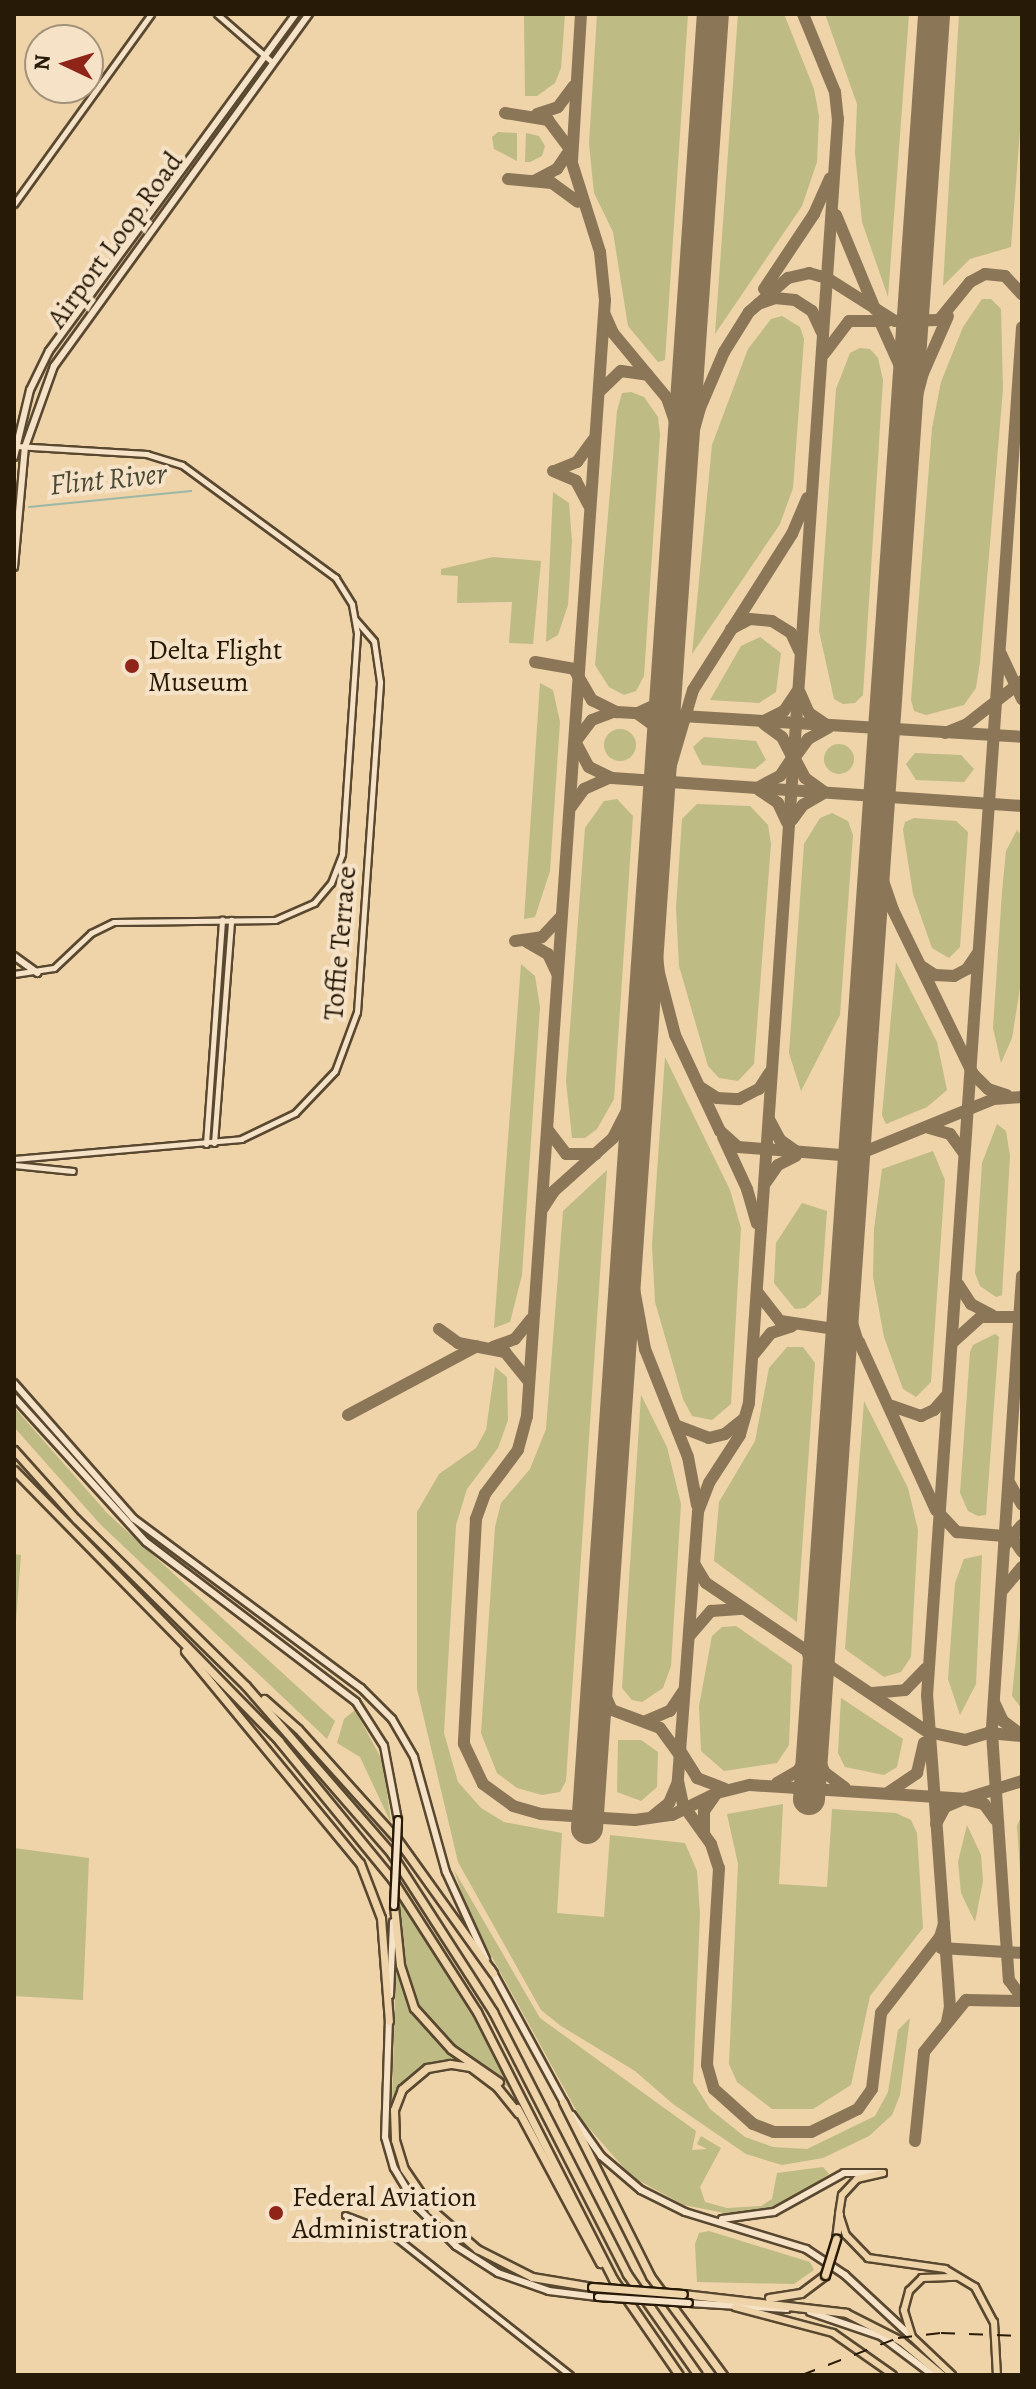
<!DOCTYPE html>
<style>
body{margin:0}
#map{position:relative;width:1036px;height:2389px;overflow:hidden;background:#efd3a9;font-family:Alegreya,serif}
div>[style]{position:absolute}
.green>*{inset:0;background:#bebb85}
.round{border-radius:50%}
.stream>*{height:2px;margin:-1px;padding:0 1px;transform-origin:1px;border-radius:1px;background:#9ab8a5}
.taxiway>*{height:12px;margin:-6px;padding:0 6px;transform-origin:6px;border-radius:6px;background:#8b7658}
.runway>*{height:32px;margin:-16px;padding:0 16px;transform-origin:16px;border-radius:16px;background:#8b7658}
.roads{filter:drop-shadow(2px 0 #594830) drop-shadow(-2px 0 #594830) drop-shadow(0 2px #594830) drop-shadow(0 -2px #594830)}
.tertiary>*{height:5px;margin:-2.5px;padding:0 2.5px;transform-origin:2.5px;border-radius:2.5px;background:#f5e2c7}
.secondary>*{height:6px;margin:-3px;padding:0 3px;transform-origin:3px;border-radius:3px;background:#f5e2c7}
.primary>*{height:6px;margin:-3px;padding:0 3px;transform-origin:3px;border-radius:3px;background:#efd3a9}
.motorway>*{height:7px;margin:-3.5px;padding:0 3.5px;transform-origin:3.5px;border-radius:3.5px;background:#efd3a9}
.rail>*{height:2px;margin-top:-1px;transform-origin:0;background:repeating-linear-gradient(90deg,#271a07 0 14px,transparent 0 28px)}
.bridges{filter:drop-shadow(2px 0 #271a07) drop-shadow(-2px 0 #271a07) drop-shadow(0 2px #271a07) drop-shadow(0 -2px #271a07)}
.secondary-bridge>*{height:6px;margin:-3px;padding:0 3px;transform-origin:3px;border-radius:3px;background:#f5e2c7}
.motorway-bridge>*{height:7px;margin:-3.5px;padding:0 3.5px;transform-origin:3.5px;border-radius:3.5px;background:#efd3a9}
.dots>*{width:22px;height:22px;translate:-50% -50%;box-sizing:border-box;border:4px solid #f5e2c7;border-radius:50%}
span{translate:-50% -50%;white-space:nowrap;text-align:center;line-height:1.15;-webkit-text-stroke:8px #f5e2c7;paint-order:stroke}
.street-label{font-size:28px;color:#271a07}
.poi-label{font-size:28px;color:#271a07}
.left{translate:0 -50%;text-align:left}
.water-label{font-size:30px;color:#4a4936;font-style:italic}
.frame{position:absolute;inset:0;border:16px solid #271a07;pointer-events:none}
.north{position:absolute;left:24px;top:24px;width:80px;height:80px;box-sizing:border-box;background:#f5e2c7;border:2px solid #a3927a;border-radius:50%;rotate:274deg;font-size:22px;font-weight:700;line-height:32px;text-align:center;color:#271a07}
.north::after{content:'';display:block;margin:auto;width:28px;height:36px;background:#8f2418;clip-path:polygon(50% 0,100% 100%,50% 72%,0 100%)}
</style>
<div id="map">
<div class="green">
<i style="clip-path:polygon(524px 14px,565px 14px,561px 68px,555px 83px,537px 96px,525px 96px)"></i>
<i style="clip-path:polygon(597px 14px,688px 14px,665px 360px,658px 362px,628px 326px,613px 232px,594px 193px,589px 144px)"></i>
<i style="clip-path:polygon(738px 14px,784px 14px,814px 89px,819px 116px,817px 162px,802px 206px,715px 334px)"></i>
<i style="clip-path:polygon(825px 14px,909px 14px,888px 297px,862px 222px,855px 153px,857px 104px)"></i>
<i style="clip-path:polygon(959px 14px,1022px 14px,1022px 104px,1011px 247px,970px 259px,943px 286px)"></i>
<i style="clip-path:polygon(498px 132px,517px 133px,517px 161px,494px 149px,492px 137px)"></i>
<i style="clip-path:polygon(526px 133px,539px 136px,545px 146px,542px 156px,530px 162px,525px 162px)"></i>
<i style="clip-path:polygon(982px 299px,991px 299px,1001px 309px,1003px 389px,980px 662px,976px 688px,964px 705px,926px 715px,914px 711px,911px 700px,932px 428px,941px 382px,963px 327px)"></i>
<i style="clip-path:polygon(782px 316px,800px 327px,804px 339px,793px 488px,780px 524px,692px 654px,712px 445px,748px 349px,771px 319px)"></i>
<i style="clip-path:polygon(860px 348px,870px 349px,878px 358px,883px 380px,863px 695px,855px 703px,843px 704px,834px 699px,819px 631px,836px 389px,850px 353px)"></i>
<i style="clip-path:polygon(631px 392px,644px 397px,658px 417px,660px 434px,644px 676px,636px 691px,624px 695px,609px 687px,595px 665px,617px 411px,622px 393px)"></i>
<i style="clip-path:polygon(553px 492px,569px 503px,572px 541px,568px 605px,558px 635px,546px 642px)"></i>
<i style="clip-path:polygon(493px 557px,541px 561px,533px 644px,509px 643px,512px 602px,457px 603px,458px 576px,441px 575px,441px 569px)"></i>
<i style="clip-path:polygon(760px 637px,781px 653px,776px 692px,759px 703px,710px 700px,741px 646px)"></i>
<i style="clip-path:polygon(540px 683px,553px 690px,560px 722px,550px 871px,535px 917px,524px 919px)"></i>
<i class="round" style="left:604px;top:729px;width:32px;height:32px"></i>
<i style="clip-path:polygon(704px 737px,756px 741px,766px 760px,755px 769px,702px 765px,693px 747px)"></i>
<i class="round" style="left:824px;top:744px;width:30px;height:30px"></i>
<i style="clip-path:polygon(915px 753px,961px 755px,974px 769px,964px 782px,916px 780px,906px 764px)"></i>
<i style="clip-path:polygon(617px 799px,633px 816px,614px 1099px,597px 1129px,585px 1138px,572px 1138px,566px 1081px,585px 828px,604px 801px)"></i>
<i style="clip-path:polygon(697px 804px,750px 806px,768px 825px,771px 844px,754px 1064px,738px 1081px,719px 1078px,708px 1066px,679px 966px,676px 908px,682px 819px)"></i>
<i style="clip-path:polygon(832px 813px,848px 821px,853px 835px,840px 1015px,801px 1091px,789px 1053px,804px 844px,820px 818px)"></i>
<i style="clip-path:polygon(914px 818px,956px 821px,968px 832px,960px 947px,949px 958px,932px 948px,913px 894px,903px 830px,905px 822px)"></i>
<i style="clip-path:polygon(1017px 830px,1022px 836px,1020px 988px,1012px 1038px,1001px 1063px,993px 1028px,1002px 892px,1006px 851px)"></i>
<i style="clip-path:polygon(896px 962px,937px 1042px,947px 1090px,927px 1107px,886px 1124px,882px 1115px)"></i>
<i style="clip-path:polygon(521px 964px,535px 976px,540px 1007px,522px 1275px,510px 1322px,494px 1328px)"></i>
<i style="clip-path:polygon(665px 1057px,730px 1190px,741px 1228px,731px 1404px,712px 1420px,692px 1416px,683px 1399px,655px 1302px,652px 1245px)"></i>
<i style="clip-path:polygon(997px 1124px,1006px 1131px,1010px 1156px,1002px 1295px,996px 1297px,980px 1286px,975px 1273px,982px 1163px)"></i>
<i style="clip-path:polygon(933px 1151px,945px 1180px,931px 1382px,916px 1397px,903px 1389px,884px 1337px,873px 1277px,874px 1229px,882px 1169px)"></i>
<i style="clip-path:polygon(607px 1170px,566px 1781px,560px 1792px,542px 1795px,517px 1788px,497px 1773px,481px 1733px,495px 1527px,501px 1503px,530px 1469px,546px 1429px,563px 1211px)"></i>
<i style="clip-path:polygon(802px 1203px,827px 1211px,821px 1294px,805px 1308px,795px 1309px,774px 1283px,776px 1243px)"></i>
<i style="clip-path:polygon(995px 1334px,999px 1337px,986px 1515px,978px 1516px,968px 1511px,960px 1493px,970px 1352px,973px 1345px)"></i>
<i style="clip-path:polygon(787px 1347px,803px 1347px,815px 1363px,797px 1622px,714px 1561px,719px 1502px,755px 1441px,769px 1368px)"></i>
<i style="clip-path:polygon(495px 1367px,507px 1377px,508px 1420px,498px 1448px,467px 1489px,456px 1525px,444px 1733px,458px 1782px,481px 1808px,504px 1822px,562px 1833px,557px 1913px,604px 1917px,610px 1835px,685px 1843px,697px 1871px,700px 1914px,693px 2082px,710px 2109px,745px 2137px,773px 2147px,807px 2149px,875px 2116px,888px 2092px,898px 2030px,910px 2018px,900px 2095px,892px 2115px,869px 2136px,823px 2158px,782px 2165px,746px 2154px,673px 2104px,635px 2071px,561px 2026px,541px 2010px,458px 1862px,417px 1689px,417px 1512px,439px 1474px,476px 1448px,486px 1430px)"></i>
<i style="clip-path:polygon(641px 1395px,667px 1447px,681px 1504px,671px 1666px,663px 1688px,642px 1702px,632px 1700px,622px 1688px)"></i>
<i style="clip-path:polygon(864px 1401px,908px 1488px,918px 1530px,911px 1657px,901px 1672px,884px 1677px,845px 1649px)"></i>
<i style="clip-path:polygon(14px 1407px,107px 1513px,335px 1721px,327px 1739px,100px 1524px,14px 1427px)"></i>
<i style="clip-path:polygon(14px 1554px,21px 1555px,14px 1647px)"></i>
<i style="clip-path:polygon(982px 1555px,976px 1684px,960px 1715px,948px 1679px,955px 1583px,964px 1559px)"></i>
<i style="clip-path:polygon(1022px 1596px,1022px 1709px,1012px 1696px)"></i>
<i style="clip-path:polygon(736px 1626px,792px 1665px,789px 1745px,777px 1763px,724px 1771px,701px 1751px,699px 1706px,712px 1636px,722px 1627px)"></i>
<i style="clip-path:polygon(841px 1698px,903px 1739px,897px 1767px,884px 1775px,845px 1767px,838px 1753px)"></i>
<i style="clip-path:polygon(355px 1710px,383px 1762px,391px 1823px,360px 1757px,337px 1743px,344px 1719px)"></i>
<i style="clip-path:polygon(618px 1740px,641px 1740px,658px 1752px,657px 1787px,641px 1801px,617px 1792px)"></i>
<i style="clip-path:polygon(783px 1804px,779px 1884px,827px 1887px,832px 1809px,896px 1813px,911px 1820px,917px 1833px,923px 1928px,870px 1996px,851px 2085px,813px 2109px,772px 2109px,737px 2082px,729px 2064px,738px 1864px,727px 1814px)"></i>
<i style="clip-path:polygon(1022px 1814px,1022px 1898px,1017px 1826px)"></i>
<i style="clip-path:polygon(967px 1825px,981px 1855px,983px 1881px,975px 1922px,961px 1893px,958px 1862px)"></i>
<i style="clip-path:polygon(14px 1848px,89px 1858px,83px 2000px,14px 1996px)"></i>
<i style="clip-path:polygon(454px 1870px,540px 2018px,696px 2131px,692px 2150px,707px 2149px,697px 2144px,701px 2136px,721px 2148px,700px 2187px,705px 2202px,727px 2208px,761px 2206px,772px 2199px,777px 2173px,823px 2167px,829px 2174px,784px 2205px,734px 2215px,684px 2205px,632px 2177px,581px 2119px,470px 1917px)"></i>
<i style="clip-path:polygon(400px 1900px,465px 2002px,512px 2090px,442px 2035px,417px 2004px,406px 1980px,398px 1933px)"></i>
<i style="clip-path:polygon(396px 1964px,410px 2002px,467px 2064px,427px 2065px,406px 2079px,392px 2103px)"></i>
<i style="clip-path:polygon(709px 2231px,810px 2262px,814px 2270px,794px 2284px,697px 2282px,695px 2244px,699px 2233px)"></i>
</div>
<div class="stream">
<i style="left:29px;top:507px;width:163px;rotate:-5.6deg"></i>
</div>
<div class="taxiway">
<i style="left:581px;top:14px;width:149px;rotate:93.5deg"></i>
<i style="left:572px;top:163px;width:93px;rotate:72.5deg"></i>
<i style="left:600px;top:252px;width:48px;rotate:84.1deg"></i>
<i style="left:605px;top:300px;width:1119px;rotate:94deg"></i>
<i style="left:527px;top:1416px;width:35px;rotate:105deg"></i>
<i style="left:518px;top:1450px;width:55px;rotate:126.9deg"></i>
<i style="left:485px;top:1494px;width:27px;rotate:110deg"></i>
<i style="left:476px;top:1519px;width:225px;rotate:93.1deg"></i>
<i style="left:464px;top:1744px;width:44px;rotate:64.6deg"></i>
<i style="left:483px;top:1784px;width:37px;rotate:36deg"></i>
<i style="left:513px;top:1806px;width:29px;rotate:16deg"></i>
<i style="left:541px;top:1814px;width:94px;rotate:3.7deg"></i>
<i style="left:635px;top:1820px;width:37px;rotate:-8deg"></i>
<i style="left:672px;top:1815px;width:50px;rotate:-26.1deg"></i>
<i style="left:717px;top:1793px;width:34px;rotate:-14deg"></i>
<i style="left:750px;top:1785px;width:214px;rotate:3.7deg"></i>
<i style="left:964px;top:1799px;width:61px;rotate:-17.2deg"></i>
<i style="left:803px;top:14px;width:84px;rotate:67.7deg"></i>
<i style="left:835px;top:92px;width:27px;rotate:84deg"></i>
<i style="left:838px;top:119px;width:1287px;rotate:93.97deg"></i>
<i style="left:749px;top:1403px;width:33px;rotate:106deg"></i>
<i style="left:740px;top:1435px;width:57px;rotate:122.9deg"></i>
<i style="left:709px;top:1483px;width:31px;rotate:111deg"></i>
<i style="left:698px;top:1512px;width:270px;rotate:94.3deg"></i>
<i style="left:678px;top:1781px;width:25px;rotate:78deg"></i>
<i style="left:683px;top:1805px;width:48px;rotate:54.3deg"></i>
<i style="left:711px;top:1844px;width:25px;rotate:72deg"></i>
<i style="left:719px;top:1868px;width:197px;rotate:93.5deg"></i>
<i style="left:707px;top:2065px;width:25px;rotate:74deg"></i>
<i style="left:714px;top:2089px;width:52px;rotate:41.9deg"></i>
<i style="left:753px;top:2124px;width:22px;rotate:21deg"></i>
<i style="left:774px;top:2132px;width:37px"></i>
<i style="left:811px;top:2132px;width:52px;rotate:-26.1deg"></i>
<i style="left:858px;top:2109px;width:24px;rotate:-55deg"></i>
<i style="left:872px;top:2089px;width:77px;rotate:-83.2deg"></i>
<i style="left:881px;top:2013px;width:96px;rotate:-52.2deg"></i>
<i style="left:940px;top:1937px;width:14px;rotate:-73deg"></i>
<i style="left:505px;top:113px;width:44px;rotate:9.2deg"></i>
<i style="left:548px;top:120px;width:36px;rotate:53deg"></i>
<i style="left:537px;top:114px;width:22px;rotate:-18deg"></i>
<i style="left:558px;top:107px;width:26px;rotate:-53deg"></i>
<i style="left:508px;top:179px;width:44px;rotate:5.2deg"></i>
<i style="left:552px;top:183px;width:32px;rotate:36deg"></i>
<i style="left:536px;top:180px;width:24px;rotate:-28deg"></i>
<i style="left:557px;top:169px;width:25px;rotate:-56deg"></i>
<i style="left:836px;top:215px;width:102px;rotate:67.5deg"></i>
<i style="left:764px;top:289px;width:90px;rotate:-56.3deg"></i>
<i style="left:814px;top:214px;width:39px;rotate:-66deg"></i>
<i style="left:758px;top:304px;width:18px;rotate:-19deg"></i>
<i style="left:775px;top:298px;width:20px;rotate:6deg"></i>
<i style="left:795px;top:300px;width:20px;rotate:33deg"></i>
<i style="left:812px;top:311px;width:23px;rotate:65deg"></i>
<i style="left:605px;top:315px;width:20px;rotate:66deg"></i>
<i style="left:613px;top:333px;width:85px;rotate:50.3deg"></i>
<i style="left:667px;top:398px;width:50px;rotate:71.2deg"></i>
<i style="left:878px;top:317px;width:73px;rotate:65.9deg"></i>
<i style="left:824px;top:354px;width:41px;rotate:-52.9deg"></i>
<i style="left:849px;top:321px;width:39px"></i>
<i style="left:600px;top:391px;width:29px;rotate:-44deg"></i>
<i style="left:621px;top:371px;width:27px;rotate:8deg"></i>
<i style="left:903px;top:449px;width:79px;rotate:-75.3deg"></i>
<i style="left:923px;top:373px;width:62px;rotate:-66.3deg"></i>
<i style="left:557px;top:470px;width:22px;rotate:-22deg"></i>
<i style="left:577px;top:462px;width:27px;rotate:-54deg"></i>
<i style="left:553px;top:471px;width:25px;rotate:23deg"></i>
<i style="left:576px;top:481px;width:27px;rotate:62deg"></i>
<i style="left:681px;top:476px;width:71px;rotate:-74.4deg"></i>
<i style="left:700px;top:408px;width:61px;rotate:-66.8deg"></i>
<i style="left:724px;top:352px;width:47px;rotate:-58deg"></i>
<i style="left:749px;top:312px;width:52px;rotate:-41.1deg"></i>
<i style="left:788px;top:278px;width:22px;rotate:-13deg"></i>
<i style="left:809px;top:273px;width:19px;rotate:16deg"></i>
<i style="left:827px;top:278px;width:80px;rotate:32.3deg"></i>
<i style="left:895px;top:321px;width:44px;rotate:-1.3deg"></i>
<i style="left:939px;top:320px;width:49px;rotate:-50.8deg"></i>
<i style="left:970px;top:282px;width:17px;rotate:-28deg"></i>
<i style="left:985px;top:274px;width:20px;rotate:6deg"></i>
<i style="left:1005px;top:276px;width:25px;rotate:47deg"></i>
<i style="left:731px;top:629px;width:21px;rotate:-28deg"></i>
<i style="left:750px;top:619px;width:22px;rotate:5deg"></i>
<i style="left:772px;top:621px;width:22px;rotate:32deg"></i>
<i style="left:791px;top:633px;width:19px;rotate:65deg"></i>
<i style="left:1001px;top:654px;width:50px;rotate:65deg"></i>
<i style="left:535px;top:662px;width:40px;rotate:10deg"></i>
<i style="left:574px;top:669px;width:36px;rotate:60deg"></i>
<i style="left:592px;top:700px;width:28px;rotate:26deg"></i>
<i style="left:617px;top:712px;width:406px;rotate:3.5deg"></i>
<i style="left:800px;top:693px;width:22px;rotate:66deg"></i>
<i style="left:809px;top:713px;width:23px;rotate:34deg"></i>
<i style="left:638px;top:713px;width:19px;rotate:-25deg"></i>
<i style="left:655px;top:705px;width:22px;rotate:-60deg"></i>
<i style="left:638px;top:714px;width:19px;rotate:36deg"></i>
<i style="left:653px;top:725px;width:22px;rotate:66deg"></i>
<i style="left:764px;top:721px;width:22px;rotate:-27deg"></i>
<i style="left:784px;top:711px;width:23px;rotate:-56deg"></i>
<i style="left:764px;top:724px;width:22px;rotate:36deg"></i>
<i style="left:782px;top:737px;width:22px;rotate:63deg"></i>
<i style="left:945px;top:733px;width:24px;rotate:-22deg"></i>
<i style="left:967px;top:724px;width:70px;rotate:-38deg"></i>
<i style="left:576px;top:741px;width:26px;rotate:-53deg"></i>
<i style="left:592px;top:720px;width:22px;rotate:-21deg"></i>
<i style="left:576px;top:743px;width:27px;rotate:62deg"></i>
<i style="left:589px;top:767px;width:25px;rotate:26deg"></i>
<i style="left:612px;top:778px;width:411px;rotate:3.9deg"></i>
<i style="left:795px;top:757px;width:22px;rotate:-54deg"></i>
<i style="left:808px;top:739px;width:23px;rotate:-29deg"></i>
<i style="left:796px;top:761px;width:19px;rotate:62deg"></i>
<i style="left:805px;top:778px;width:22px;rotate:36deg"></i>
<i style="left:759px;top:787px;width:24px;rotate:-28deg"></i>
<i style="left:780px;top:776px;width:22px;rotate:-56deg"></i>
<i style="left:759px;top:790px;width:23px;rotate:34deg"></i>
<i style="left:778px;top:803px;width:21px;rotate:65deg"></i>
<i style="left:571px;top:807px;width:22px;rotate:-54deg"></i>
<i style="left:584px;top:789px;width:27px;rotate:-24deg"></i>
<i style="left:658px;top:809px;width:124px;rotate:-73.6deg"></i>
<i style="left:693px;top:690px;width:185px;rotate:-57.6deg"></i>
<i style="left:792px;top:534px;width:39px;rotate:-67deg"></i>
<i style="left:792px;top:820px;width:19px;rotate:-54deg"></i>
<i style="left:803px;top:805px;width:22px;rotate:-30deg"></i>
<i style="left:877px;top:828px;width:47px;rotate:85.1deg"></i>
<i style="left:881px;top:875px;width:37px;rotate:71deg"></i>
<i style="left:893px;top:910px;width:182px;rotate:64deg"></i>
<i style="left:973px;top:1074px;width:21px;rotate:45deg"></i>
<i style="left:988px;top:1089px;width:20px;rotate:18deg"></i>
<i style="left:651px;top:902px;width:71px;rotate:83.6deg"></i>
<i style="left:659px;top:973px;width:64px;rotate:75.5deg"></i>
<i style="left:675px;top:1035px;width:106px;rotate:64.9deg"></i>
<i style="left:720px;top:1131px;width:24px;rotate:42deg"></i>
<i style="left:738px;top:1147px;width:116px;rotate:4.4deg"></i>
<i style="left:854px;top:1156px;width:151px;rotate:-22.2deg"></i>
<i style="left:994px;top:1099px;width:28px;rotate:-4deg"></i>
<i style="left:515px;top:941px;width:27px;rotate:-8deg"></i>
<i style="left:542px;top:937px;width:26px;rotate:-47deg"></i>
<i style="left:527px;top:942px;width:24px;rotate:30deg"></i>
<i style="left:548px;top:954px;width:21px;rotate:65deg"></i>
<i style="left:921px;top:966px;width:17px;rotate:33deg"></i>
<i style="left:935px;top:975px;width:19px;rotate:3deg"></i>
<i style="left:954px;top:976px;width:15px;rotate:-28deg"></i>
<i style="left:967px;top:969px;width:18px;rotate:-56deg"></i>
<i style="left:700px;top:1087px;width:20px;rotate:33deg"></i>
<i style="left:717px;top:1098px;width:22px;rotate:3deg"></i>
<i style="left:739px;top:1099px;width:22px;rotate:-27deg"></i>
<i style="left:759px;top:1089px;width:20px;rotate:-57deg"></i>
<i style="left:770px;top:1121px;width:21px;rotate:62deg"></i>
<i style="left:780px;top:1140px;width:19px;rotate:35deg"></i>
<i style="left:929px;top:1128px;width:22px;rotate:16deg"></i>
<i style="left:950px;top:1134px;width:22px;rotate:54deg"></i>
<i style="left:548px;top:1130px;width:30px;rotate:53deg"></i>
<i style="left:566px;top:1154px;width:30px"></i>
<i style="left:723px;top:1137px;width:57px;rotate:65.2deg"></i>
<i style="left:747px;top:1189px;width:36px;rotate:74deg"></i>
<i style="left:766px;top:1182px;width:21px;rotate:-55deg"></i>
<i style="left:778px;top:1165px;width:20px;rotate:-27deg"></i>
<i style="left:543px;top:1208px;width:20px;rotate:-57deg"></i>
<i style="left:554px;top:1191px;width:79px;rotate:-41.9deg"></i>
<i style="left:613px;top:1138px;width:55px;rotate:-63deg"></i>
<i style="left:627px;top:1250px;width:101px;rotate:79.7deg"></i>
<i style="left:645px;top:1349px;width:116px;rotate:68.3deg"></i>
<i style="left:688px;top:1457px;width:49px;rotate:79.4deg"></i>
<i style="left:1022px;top:1276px;width:458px;rotate:93.8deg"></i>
<i style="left:992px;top:1733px;width:248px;rotate:86.1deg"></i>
<i style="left:1009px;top:1980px;width:22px;rotate:54deg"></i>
<i style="left:958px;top:1284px;width:24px;rotate:57deg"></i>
<i style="left:971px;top:1304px;width:24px;rotate:28deg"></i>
<i style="left:758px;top:1293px;width:36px;rotate:52deg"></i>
<i style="left:780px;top:1321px;width:63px;rotate:8.3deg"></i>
<i style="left:842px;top:1330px;width:21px;rotate:35deg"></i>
<i style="left:859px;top:1342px;width:185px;rotate:65.4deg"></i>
<i style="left:844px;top:1297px;width:44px;rotate:72.8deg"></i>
<i style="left:439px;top:1329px;width:24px;rotate:36deg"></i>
<i style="left:458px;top:1343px;width:48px;rotate:10.8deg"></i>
<i style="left:505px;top:1352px;width:35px;rotate:51deg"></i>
<i style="left:953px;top:1342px;width:38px;rotate:-42deg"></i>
<i style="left:981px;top:1317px;width:38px"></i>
<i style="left:493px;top:1347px;width:23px;rotate:-20deg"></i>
<i style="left:515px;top:1339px;width:26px;rotate:-51deg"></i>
<i style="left:754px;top:1354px;width:27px;rotate:-51deg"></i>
<i style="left:771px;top:1333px;width:22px;rotate:-18deg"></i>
<i style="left:892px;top:1406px;width:31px;rotate:19deg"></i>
<i style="left:921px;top:1416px;width:14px;rotate:-25deg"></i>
<i style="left:934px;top:1410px;width:18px;rotate:-49deg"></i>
<i style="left:348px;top:1415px;width:146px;rotate:-28.1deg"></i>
<i style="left:678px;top:1426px;width:33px;rotate:21deg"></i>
<i style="left:709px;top:1438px;width:16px;rotate:-14deg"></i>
<i style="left:725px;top:1434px;width:22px;rotate:-39deg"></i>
<i style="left:1010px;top:1484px;width:24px;rotate:60deg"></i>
<i style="left:940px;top:1514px;width:25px;rotate:47deg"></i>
<i style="left:957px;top:1532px;width:47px;rotate:4.9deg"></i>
<i style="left:1008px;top:1531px;width:25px;rotate:56deg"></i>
<i style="left:1005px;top:1545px;width:26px;rotate:-50deg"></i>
<i style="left:695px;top:1565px;width:21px;rotate:59deg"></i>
<i style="left:706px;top:1583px;width:267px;rotate:33.9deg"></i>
<i style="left:928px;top:1732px;width:38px;rotate:12deg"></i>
<i style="left:965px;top:1740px;width:24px;rotate:-17deg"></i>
<i style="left:988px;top:1733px;width:34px;rotate:5deg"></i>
<i style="left:1001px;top:1592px;width:33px;rotate:-50deg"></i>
<i style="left:690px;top:1635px;width:32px;rotate:-49deg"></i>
<i style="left:711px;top:1611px;width:32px;rotate:-4deg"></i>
<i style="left:808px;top:1654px;width:30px;rotate:70deg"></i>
<i style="left:597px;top:1677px;width:36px;rotate:66deg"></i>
<i style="left:612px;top:1710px;width:51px;rotate:20.6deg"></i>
<i style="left:660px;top:1728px;width:31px;rotate:54deg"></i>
<i style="left:872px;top:1693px;width:33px;rotate:-5deg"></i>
<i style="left:905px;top:1690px;width:30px;rotate:-46deg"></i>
<i style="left:994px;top:1702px;width:21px;rotate:65deg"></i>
<i style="left:1003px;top:1721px;width:20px;rotate:37deg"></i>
<i style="left:646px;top:1721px;width:26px;rotate:-23deg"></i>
<i style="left:670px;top:1711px;width:23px;rotate:-56deg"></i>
<i style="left:813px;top:1743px;width:31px;rotate:69deg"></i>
<i style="left:824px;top:1772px;width:26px;rotate:37deg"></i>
<i style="left:681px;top:1752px;width:31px;rotate:58deg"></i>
<i style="left:697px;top:1778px;width:30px;rotate:21deg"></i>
<i style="left:777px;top:1783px;width:24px;rotate:-30deg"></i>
<i style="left:798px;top:1771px;width:29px;rotate:-59deg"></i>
<i style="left:889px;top:1792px;width:34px;rotate:-34deg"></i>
<i style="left:917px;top:1773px;width:31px;rotate:-77deg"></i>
<i style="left:653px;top:1816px;width:21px;rotate:-39deg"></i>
<i style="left:669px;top:1803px;width:21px;rotate:-67deg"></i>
<i style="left:936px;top:1824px;width:19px;rotate:-62deg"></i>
<i style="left:945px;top:1807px;width:21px;rotate:-23deg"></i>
<i style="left:964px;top:1799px;width:21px;rotate:14deg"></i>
<i style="left:984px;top:1804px;width:19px;rotate:54deg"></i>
<i style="left:704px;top:1833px;width:22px;rotate:-90deg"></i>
<i style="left:704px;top:1811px;width:19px;rotate:-55deg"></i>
<i style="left:941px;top:1948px;width:81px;rotate:3.5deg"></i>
<i style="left:947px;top:2022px;width:15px;rotate:-79deg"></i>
<i style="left:950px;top:2007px;width:312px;rotate:-94.2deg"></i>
<i style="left:927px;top:1696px;width:1372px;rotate:-86.03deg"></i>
<i style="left:915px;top:2141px;width:89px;rotate:-84.2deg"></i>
<i style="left:924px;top:2052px;width:67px;rotate:-51.1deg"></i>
<i style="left:966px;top:2000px;width:56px;rotate:1deg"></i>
</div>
<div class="runway">
<i style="left:809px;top:1799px;width:1789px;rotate:-85.99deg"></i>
<i style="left:587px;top:1828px;width:1818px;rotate:-86.03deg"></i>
</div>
<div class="roads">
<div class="tertiary">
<i style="left:217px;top:14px;width:73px;rotate:41.1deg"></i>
<i style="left:14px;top:204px;width:234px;rotate:-54.2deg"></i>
<i style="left:14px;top:974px;width:40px;rotate:-8.5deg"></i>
<i style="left:54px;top:968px;width:51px;rotate:-43.4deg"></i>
<i style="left:91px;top:933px;width:25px;rotate:-26deg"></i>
<i style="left:114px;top:922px;width:161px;rotate:-0.7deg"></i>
<i style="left:275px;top:920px;width:43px;rotate:-23.6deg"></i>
<i style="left:314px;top:903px;width:26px;rotate:-50deg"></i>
<i style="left:331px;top:883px;width:31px;rotate:-69deg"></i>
<i style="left:342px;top:854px;width:222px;rotate:-86.1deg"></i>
<i style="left:357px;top:633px;width:29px;rotate:-100deg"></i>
<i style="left:352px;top:604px;width:31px;rotate:-122deg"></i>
<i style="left:336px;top:578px;width:191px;rotate:-143.7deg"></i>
<i style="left:182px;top:465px;width:37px;rotate:-163deg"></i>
<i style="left:147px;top:454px;width:132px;rotate:-176.5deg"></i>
<i style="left:214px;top:1143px;width:224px;rotate:-85.6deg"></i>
<i style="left:206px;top:1144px;width:225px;rotate:-85.9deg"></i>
<i style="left:14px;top:1159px;width:228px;rotate:-5deg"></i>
<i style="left:241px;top:1139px;width:60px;rotate:-25.7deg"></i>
<i style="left:295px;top:1113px;width:58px;rotate:-46.4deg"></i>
<i style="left:335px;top:1071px;width:63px;rotate:-69.6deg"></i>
<i style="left:357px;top:1012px;width:331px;rotate:-86deg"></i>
<i style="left:380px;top:682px;width:41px;rotate:-98.3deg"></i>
<i style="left:374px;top:641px;width:28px;rotate:-131deg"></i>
<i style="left:14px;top:1165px;width:59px;rotate:5.8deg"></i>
<i style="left:345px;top:2215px;width:47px;rotate:21.1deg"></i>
<i style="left:389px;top:2232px;width:231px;rotate:38.3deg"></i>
</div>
<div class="secondary">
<i style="left:14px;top:457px;width:69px;rotate:-76.6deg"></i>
<i style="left:30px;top:390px;width:43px;rotate:-64deg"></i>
<i style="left:49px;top:351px;width:418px;rotate:-53.8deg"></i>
<i style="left:14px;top:567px;width:121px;rotate:-84.8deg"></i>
<i style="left:25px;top:447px;width:86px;rotate:-70.3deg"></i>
<i style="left:54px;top:366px;width:435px;rotate:-54.1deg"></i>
<i style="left:14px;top:956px;width:29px;rotate:36deg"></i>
<i style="left:14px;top:1383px;width:181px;rotate:48.6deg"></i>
<i style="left:134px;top:1519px;width:283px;rotate:36.7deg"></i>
<i style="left:361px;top:1688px;width:44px;rotate:45deg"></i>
<i style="left:392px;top:1719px;width:44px;rotate:59.9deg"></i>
<i style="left:414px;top:1757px;width:119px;rotate:74.5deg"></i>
<i style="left:446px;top:1872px;width:96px;rotate:65.3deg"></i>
<i style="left:14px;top:1397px;width:196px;rotate:47.7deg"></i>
<i style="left:146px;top:1542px;width:264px;rotate:37.3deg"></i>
<i style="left:356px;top:1702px;width:52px;rotate:57.5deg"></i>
<i style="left:384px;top:1746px;width:75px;rotate:79.3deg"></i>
<i style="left:491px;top:1969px;width:153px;rotate:61.4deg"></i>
<i style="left:390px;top:1995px;width:73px;rotate:-87.6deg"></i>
<i style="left:389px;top:2018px;width:119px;rotate:91.9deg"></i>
<i style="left:385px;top:2137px;width:32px;rotate:74deg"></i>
<i style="left:394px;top:2168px;width:47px;rotate:59deg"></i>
<i style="left:418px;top:2208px;width:54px;rotate:45deg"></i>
<i style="left:456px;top:2246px;width:50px;rotate:32.7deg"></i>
<i style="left:498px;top:2273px;width:54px;rotate:19.4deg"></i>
<i style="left:549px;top:2291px;width:49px;rotate:7deg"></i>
<i style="left:572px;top:2115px;width:50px;rotate:54.7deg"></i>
<i style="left:601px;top:2156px;width:52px;rotate:40.4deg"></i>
<i style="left:641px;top:2190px;width:49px;rotate:26.6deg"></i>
<i style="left:685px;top:2212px;width:127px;rotate:17deg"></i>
<i style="left:806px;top:2249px;width:47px;rotate:33.7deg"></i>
<i style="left:845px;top:2275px;width:91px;rotate:42.8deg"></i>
<i style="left:722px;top:2219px;width:52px;rotate:-7.7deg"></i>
<i style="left:774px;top:2212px;width:80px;rotate:-29.1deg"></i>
<i style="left:844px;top:2173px;width:39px"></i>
<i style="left:689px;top:2303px;width:98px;rotate:3.5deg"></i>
<i style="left:810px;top:2312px;width:75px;rotate:18.7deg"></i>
<i style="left:881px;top:2336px;width:65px;rotate:36.9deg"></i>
</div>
<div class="primary">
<i style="left:883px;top:2173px;width:27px;rotate:167deg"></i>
<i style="left:857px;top:2179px;width:22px;rotate:133deg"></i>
<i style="left:842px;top:2195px;width:19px;rotate:99deg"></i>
<i style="left:839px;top:2214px;width:22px;rotate:72deg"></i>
<i style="left:846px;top:2235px;width:32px;rotate:46deg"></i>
<i style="left:868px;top:2258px;width:78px;rotate:8.1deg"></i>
<i style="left:945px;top:2269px;width:35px;rotate:31deg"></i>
<i style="left:975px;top:2287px;width:40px;rotate:62deg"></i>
<i style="left:994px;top:2322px;width:53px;rotate:86.8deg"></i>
<i style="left:735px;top:2307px;width:101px;rotate:14.9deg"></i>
<i style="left:833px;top:2333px;width:73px;rotate:35deg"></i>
<i style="left:952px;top:2375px;width:55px;rotate:-136.5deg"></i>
<i style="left:912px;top:2337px;width:28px;rotate:-107deg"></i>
<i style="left:904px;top:2310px;width:20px;rotate:-75deg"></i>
<i style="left:909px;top:2291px;width:18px;rotate:-45deg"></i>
<i style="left:922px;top:2278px;width:35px;rotate:-2deg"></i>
</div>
<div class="motorway">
<i style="left:14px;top:1450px;width:93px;rotate:48.1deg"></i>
<i style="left:76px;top:1519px;width:238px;rotate:44.5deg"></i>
<i style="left:246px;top:1686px;width:221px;rotate:49deg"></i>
<i style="left:391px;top:1853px;width:189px;rotate:57.3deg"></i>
<i style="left:493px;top:2012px;width:294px;rotate:62.9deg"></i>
<i style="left:627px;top:2274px;width:123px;rotate:54.9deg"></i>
<i style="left:14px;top:1470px;width:379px;rotate:45.6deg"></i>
<i style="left:279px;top:1741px;width:178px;rotate:50.7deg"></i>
<i style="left:392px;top:1879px;width:158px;rotate:57.4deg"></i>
<i style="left:477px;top:2012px;width:300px;rotate:63deg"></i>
<i style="left:613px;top:2279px;width:116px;rotate:55.5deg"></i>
<i style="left:185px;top:1651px;width:275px;rotate:50.5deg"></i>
<i style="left:360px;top:1863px;width:59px;rotate:69.1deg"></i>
<i style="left:381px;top:1918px;width:103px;rotate:85.6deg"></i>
<i style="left:264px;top:1699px;width:45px;rotate:41.4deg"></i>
<i style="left:298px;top:1729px;width:148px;rotate:48deg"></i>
<i style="left:397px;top:1839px;width:165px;rotate:54.4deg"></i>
<i style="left:394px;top:1906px;width:59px;rotate:84.2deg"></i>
<i style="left:400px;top:1965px;width:45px;rotate:72deg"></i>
<i style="left:414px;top:2008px;width:55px;rotate:47.9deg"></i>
<i style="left:451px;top:2049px;width:58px;rotate:34.5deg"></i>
<i style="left:563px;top:2102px;width:195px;rotate:63.4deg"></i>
<i style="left:650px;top:2276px;width:123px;rotate:53.6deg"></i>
<i style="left:517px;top:2108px;width:176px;rotate:61.8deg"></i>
<i style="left:518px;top:2113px;width:33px;rotate:-129deg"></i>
<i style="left:497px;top:2087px;width:34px;rotate:-143deg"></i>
<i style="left:470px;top:2067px;width:20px;rotate:-171deg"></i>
<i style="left:450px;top:2064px;width:23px;rotate:170deg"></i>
<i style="left:427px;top:2068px;width:33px;rotate:140deg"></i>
<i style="left:402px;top:2089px;width:22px;rotate:111deg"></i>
<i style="left:394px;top:2110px;width:30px;rotate:88deg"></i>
<i style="left:395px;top:2140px;width:30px;rotate:73deg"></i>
<i style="left:404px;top:2169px;width:50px;rotate:55.7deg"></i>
<i style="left:432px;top:2210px;width:60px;rotate:40.9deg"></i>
<i style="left:477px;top:2249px;width:62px;rotate:27deg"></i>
<i style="left:532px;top:2277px;width:61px;rotate:9.5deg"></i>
<i style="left:836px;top:2239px;width:25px;rotate:-83deg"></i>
<i style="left:683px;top:2294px;width:164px;rotate:6.6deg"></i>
<i style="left:846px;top:2313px;width:62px;rotate:27deg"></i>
<i style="left:901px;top:2341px;width:53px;rotate:39.7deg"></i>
<i style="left:769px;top:2298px;width:32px;rotate:-9deg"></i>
<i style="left:801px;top:2293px;width:30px;rotate:-37deg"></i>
</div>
</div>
<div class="rail">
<i style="left:802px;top:2375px;width:103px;rotate:-21.1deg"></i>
<i style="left:898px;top:2338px;width:43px;rotate:-6.6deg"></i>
<i style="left:941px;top:2333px;width:81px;rotate:2.1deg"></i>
</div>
<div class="bridges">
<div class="secondary-bridge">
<i style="left:394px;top:1906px;width:86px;rotate:-87.3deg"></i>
<i style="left:598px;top:2297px;width:91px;rotate:3.8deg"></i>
</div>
<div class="motorway-bridge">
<i style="left:825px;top:2275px;width:38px;rotate:-73deg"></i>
<i style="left:592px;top:2287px;width:91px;rotate:4.4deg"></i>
</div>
</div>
<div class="dots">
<i style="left:132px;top:666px;background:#8f2418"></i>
<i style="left:276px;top:2213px;background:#8f2418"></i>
</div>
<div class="street-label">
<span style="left:115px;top:240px;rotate:-54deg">Airport Loop Road</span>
<span style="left:340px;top:943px;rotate:-85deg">Toffie Terrace</span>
</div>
<div class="poi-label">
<span class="left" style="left:148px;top:666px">Delta Flight<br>Museum</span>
<span class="left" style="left:292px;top:2213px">Federal Aviation<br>Administration</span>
</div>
<div class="water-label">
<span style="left:108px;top:479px;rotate:-6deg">Flint River</span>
</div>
<div class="frame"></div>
<div class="north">N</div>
</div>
